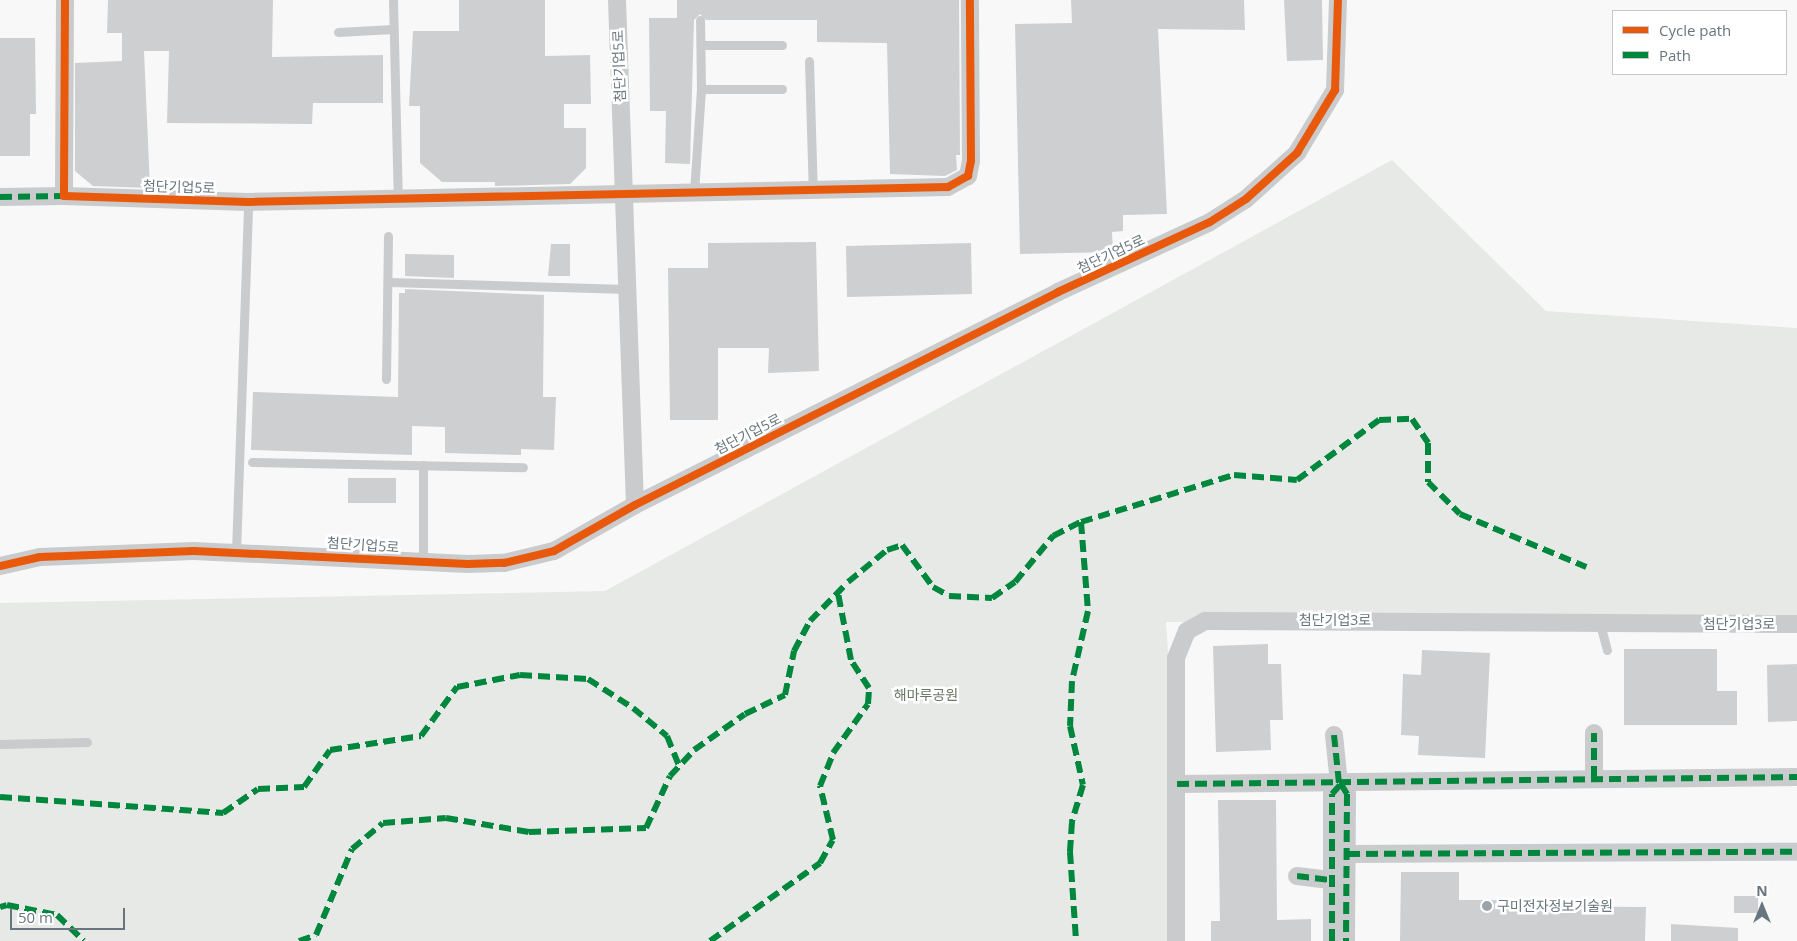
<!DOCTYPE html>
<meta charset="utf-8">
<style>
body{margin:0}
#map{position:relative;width:1797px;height:941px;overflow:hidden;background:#f8f8f8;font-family:"Open Sans","Noto Sans KR",sans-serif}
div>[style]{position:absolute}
.green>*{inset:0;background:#e7e9e6}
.building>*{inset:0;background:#cecfd0}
.lane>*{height:9px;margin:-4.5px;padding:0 4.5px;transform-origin:4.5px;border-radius:4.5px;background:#c9cbcc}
.street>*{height:18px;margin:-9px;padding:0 9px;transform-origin:9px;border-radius:9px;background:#c9cbcc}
.quiet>*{height:6px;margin-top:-3px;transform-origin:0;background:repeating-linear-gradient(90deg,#00873e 0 12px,transparent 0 18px)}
.cycleway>*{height:8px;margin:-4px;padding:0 4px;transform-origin:4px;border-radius:4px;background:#e8590c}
.dots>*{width:14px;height:14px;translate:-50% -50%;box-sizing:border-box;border:2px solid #fff;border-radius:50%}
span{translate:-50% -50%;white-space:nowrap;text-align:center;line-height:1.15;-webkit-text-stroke:5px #fff;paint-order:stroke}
.street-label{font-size:14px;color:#67767e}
.park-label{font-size:14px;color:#6a7766}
.poi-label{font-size:14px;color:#67767e}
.left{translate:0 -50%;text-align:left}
.legend{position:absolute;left:1612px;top:10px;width:175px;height:65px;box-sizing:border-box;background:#fff;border:1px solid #c2c8cb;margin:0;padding:6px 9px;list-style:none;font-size:15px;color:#67767e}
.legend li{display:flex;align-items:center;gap:10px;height:25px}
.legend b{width:25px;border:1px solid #c2c8cb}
.north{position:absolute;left:1737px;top:881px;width:50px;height:50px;-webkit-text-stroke:4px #fff;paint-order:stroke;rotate:0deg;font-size:14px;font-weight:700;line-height:20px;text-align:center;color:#67767e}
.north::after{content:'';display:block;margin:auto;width:18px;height:22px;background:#67767e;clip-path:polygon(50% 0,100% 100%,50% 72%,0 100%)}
.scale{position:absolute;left:10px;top:908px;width:115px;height:22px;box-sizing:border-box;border:2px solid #67767e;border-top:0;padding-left:6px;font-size:15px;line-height:18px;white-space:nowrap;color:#67767e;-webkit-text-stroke:4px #fff;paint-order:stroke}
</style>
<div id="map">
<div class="green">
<i style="clip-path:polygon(1392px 160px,1546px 311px,1797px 328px,1797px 619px,1166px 622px,1177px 784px,1173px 941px,0 941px,0 603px,605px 591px)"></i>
</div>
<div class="building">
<i style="clip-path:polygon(108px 0,273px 0,272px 57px,383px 55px,383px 103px,313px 103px,312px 124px,167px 123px,169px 51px,144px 51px,150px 188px,93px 186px,75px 171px,75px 63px,122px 61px,122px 33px,107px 33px)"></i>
<i style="clip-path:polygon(459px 0,545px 0,545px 56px,590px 55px,591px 104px,564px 104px,564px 128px,586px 128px,586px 168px,570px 184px,495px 186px,495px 182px,442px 182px,420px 163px,420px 106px,409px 106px,413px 31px,459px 31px)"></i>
<i style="clip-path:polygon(677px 0,959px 0,960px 155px,956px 155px,957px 170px,945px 176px,890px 174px,887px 43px,817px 42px,817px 20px,706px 20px,700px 14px,694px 20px,690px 164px,665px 163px,666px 111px,650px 111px,649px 18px,677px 18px)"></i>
<i style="clip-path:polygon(1071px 0,1244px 0,1245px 30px,1158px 29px,1167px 214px,1123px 215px,1123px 231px,1112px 232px,1113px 252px,1020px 254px,1015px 24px,1072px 23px)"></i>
<i style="clip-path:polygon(1284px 0,1322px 0,1323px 60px,1287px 61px)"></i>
<i style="clip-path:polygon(0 38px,35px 38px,36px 114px,30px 114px,30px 156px,0 156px)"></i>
<i style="clip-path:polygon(816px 242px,819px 371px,768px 373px,769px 348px,718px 348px,718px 420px,670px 420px,668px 268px,708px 268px,708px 243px)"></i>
<i style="clip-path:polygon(971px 243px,972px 294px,847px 297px,846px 246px)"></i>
<i style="clip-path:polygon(551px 244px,570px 244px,570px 276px,548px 276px)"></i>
<i style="clip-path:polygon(405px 254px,454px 255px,454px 278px,405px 276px)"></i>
<i style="clip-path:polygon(405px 289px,544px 295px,543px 397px,556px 397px,554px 450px,521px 449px,521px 455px,445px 453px,445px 427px,412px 426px,412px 455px,251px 450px,253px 392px,398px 397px,399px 293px,405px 293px)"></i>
<i style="clip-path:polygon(348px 478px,396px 478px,396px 503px,348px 503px)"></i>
<i style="clip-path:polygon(1268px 644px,1268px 664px,1281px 664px,1283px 720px,1270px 720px,1271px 750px,1216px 752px,1213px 646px)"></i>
<i style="clip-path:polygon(1624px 649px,1717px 649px,1717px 691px,1737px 691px,1737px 725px,1624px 725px)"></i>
<i style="clip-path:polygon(1422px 650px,1490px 653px,1485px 758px,1418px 755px,1419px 736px,1401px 735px,1403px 674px,1421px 675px)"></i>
<i style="clip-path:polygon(1797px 664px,1797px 721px,1768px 722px,1767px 665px)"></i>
<i style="clip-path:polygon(1218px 800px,1276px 800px,1277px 920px,1311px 919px,1311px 941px,1211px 941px,1211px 921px,1220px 921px)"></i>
<i style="clip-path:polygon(1401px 872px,1459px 872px,1459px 900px,1500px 900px,1500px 906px,1646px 907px,1645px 941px,1400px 941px)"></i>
<i style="clip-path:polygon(1734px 896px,1758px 896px,1758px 913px,1734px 913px)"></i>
<i style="clip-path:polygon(1671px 924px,1738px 928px,1738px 941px,1671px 941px)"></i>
</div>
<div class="lane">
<i style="left:393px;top:0;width:201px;rotate:88.6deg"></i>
<i style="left:338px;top:32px;width:55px;rotate:-3.1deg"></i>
<i style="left:701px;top:45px;width:81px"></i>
<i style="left:809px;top:61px;width:131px;rotate:88.3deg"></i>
<i style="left:701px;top:89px;width:81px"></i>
<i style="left:694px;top:192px;width:103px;rotate:-86.1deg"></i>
<i style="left:701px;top:89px;width:69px;rotate:-90.8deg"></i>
<i style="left:389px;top:282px;width:238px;rotate:1.7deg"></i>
<i style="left:386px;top:379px;width:143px;rotate:-89.2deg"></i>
<i style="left:252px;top:462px;width:271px;rotate:1.1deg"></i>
<i style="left:423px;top:465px;width:97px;rotate:90deg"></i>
<i style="left:236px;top:552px;width:350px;rotate:-88deg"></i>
<i style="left:1600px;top:624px;width:27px;rotate:75deg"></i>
<i style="left:0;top:744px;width:87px;rotate:-1.3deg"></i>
</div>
<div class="street">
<i style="left:65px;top:0;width:196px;rotate:90.3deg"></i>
<i style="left:64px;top:196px;width:184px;rotate:1.9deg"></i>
<i style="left:248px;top:202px;width:700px;rotate:-1.23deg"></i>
<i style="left:948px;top:187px;width:23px;rotate:-29deg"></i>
<i style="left:968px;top:176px;width:15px;rotate:-79deg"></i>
<i style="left:971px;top:161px;width:161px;rotate:-90.4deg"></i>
<i style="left:617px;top:0;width:505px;rotate:87.96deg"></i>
<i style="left:0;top:197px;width:64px;rotate:-0.9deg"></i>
<i style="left:0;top:566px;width:41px;rotate:-12.7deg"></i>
<i style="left:40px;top:557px;width:154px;rotate:-2.2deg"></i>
<i style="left:194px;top:551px;width:274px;rotate:2.7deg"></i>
<i style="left:468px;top:564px;width:36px;rotate:-2deg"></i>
<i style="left:504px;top:563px;width:51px;rotate:-13.5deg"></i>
<i style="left:554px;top:551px;width:93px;rotate:-29.6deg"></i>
<i style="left:635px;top:505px;width:474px;rotate:-26.7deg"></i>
<i style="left:1058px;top:292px;width:167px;rotate:-24.7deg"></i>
<i style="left:1210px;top:222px;width:43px;rotate:-32.6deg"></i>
<i style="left:1246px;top:199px;width:69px;rotate:-42deg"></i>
<i style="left:1297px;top:153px;width:74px;rotate:-58.9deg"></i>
<i style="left:1335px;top:90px;width:90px;rotate:-88.1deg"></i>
<i style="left:1334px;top:735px;width:48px;rotate:84.1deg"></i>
<i style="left:1594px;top:778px;width:45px;rotate:-90deg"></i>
<i style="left:1177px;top:784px;width:620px;rotate:-0.65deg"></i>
<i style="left:1348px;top:854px;width:449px;rotate:-0.3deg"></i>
<i style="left:1297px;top:876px;width:35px;rotate:7deg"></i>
<i style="left:1176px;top:941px;width:283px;rotate:-90deg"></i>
<i style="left:1176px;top:658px;width:29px;rotate:-68deg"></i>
<i style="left:1187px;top:631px;width:21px;rotate:-29deg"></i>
<i style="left:1205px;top:621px;width:592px;rotate:0.29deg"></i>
<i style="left:1332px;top:941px;width:147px;rotate:-90deg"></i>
<i style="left:1332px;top:794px;width:13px;rotate:-48deg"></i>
<i style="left:1341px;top:784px;width:12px;rotate:59deg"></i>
<i style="left:1347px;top:794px;width:147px;rotate:90.4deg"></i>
</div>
<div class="quiet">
<i style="left:0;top:197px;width:64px;rotate:-0.9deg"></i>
<i style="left:1081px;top:522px;width:160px;rotate:-17.1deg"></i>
<i style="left:1234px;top:475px;width:63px;rotate:4.5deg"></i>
<i style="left:1297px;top:480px;width:102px;rotate:-36.2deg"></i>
<i style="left:1379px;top:420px;width:33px;rotate:-2deg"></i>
<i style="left:1412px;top:419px;width:29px;rotate:56deg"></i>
<i style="left:1428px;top:443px;width:39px;rotate:90deg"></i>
<i style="left:1428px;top:482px;width:45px;rotate:45deg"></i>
<i style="left:1460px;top:514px;width:137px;rotate:22.8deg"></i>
<i style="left:1334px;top:735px;width:48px;rotate:84.1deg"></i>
<i style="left:1594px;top:778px;width:45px;rotate:-90deg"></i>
<i style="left:1177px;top:784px;width:620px;rotate:-0.65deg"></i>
<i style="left:0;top:797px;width:224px;rotate:4.1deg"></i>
<i style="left:223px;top:813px;width:42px;rotate:-34.4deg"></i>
<i style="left:258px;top:789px;width:46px;rotate:-2.5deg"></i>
<i style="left:304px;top:787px;width:45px;rotate:-54.9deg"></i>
<i style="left:330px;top:750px;width:92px;rotate:-8.7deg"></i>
<i style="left:421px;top:736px;width:61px;rotate:-53.7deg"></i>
<i style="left:457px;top:687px;width:64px;rotate:-10.8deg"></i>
<i style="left:520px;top:675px;width:68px;rotate:3.4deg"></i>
<i style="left:588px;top:679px;width:54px;rotate:32.8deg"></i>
<i style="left:633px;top:708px;width:44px;rotate:39.5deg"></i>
<i style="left:667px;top:736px;width:32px;rotate:68deg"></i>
<i style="left:1348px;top:854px;width:449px;rotate:-0.3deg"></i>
<i style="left:1297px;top:876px;width:35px;rotate:7deg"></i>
<i style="left:0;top:907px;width:7px;rotate:-16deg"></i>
<i style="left:7px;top:905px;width:51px;rotate:11.3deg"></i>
<i style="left:57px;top:915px;width:37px;rotate:44deg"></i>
<i style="left:299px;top:941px;width:18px;rotate:-19deg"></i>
<i style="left:316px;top:935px;width:93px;rotate:-67.3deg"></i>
<i style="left:352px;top:849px;width:40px;rotate:-40deg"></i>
<i style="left:383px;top:823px;width:63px;rotate:-4.5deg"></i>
<i style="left:446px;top:818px;width:84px;rotate:9.6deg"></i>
<i style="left:529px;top:832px;width:117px;rotate:-2deg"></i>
<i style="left:646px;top:828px;width:57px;rotate:-65.2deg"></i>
<i style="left:670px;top:776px;width:35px;rotate:-47deg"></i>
<i style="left:694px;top:750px;width:62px;rotate:-35.2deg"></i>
<i style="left:745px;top:714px;width:44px;rotate:-25.4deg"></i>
<i style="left:785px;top:695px;width:45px;rotate:-78.4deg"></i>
<i style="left:794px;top:651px;width:34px;rotate:-62deg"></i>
<i style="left:810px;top:621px;width:54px;rotate:-45.7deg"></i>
<i style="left:848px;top:582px;width:50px;rotate:-39.4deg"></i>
<i style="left:887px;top:550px;width:16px;rotate:-18deg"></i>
<i style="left:902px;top:545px;width:52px;rotate:53.6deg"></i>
<i style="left:933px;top:587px;width:18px;rotate:29deg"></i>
<i style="left:949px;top:596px;width:43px;rotate:2.7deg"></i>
<i style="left:992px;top:598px;width:28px;rotate:-35deg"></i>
<i style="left:1015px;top:582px;width:60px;rotate:-50.4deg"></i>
<i style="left:1053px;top:536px;width:31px;rotate:-27deg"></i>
<i style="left:1081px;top:522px;width:89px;rotate:85.5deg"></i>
<i style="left:1088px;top:611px;width:72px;rotate:102.9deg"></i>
<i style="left:1072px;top:681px;width:45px;rotate:92.5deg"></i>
<i style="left:1070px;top:726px;width:60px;rotate:77.6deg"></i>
<i style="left:1083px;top:785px;width:39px;rotate:107deg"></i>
<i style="left:1072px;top:822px;width:30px;rotate:94deg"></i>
<i style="left:1070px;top:852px;width:89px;rotate:86.1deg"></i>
<i style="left:710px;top:941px;width:135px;rotate:-35.3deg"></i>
<i style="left:820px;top:863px;width:26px;rotate:-61deg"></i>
<i style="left:833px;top:840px;width:56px;rotate:-103.5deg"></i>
<i style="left:820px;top:786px;width:35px;rotate:-68deg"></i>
<i style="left:833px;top:753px;width:60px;rotate:-54.5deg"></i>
<i style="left:868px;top:704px;width:16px;rotate:-86deg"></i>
<i style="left:869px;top:688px;width:33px;rotate:-123deg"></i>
<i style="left:851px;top:660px;width:68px;rotate:-101deg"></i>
<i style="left:1332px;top:941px;width:147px;rotate:-90deg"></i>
<i style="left:1332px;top:794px;width:13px;rotate:-48deg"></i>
<i style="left:1341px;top:784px;width:12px;rotate:59deg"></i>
<i style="left:1347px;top:794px;width:147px;rotate:90.4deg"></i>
</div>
<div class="cycleway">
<i style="left:65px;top:0;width:196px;rotate:90.3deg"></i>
<i style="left:64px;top:196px;width:184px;rotate:1.9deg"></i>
<i style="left:248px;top:202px;width:700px;rotate:-1.23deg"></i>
<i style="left:948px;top:187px;width:23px;rotate:-29deg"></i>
<i style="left:968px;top:176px;width:15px;rotate:-79deg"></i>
<i style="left:971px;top:161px;width:161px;rotate:-90.4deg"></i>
<i style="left:0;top:566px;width:41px;rotate:-12.7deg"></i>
<i style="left:40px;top:557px;width:154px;rotate:-2.2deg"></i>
<i style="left:194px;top:551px;width:274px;rotate:2.7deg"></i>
<i style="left:468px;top:564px;width:36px;rotate:-2deg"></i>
<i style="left:504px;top:563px;width:51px;rotate:-13.5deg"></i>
<i style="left:554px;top:551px;width:93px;rotate:-29.6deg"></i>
<i style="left:635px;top:505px;width:474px;rotate:-26.7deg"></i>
<i style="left:1058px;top:292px;width:167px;rotate:-24.7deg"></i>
<i style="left:1210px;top:222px;width:43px;rotate:-32.6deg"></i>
<i style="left:1246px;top:199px;width:69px;rotate:-42deg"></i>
<i style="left:1297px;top:153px;width:74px;rotate:-58.9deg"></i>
<i style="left:1335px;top:90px;width:90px;rotate:-88.1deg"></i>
</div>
<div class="dots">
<i style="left:1487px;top:906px;background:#9aa4a9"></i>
</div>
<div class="street-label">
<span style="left:619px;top:66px;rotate:-92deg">첨단기업5로</span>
<span style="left:179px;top:187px;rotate:2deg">첨단기업5로</span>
<span style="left:1111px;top:254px;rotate:-25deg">첨단기업5로</span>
<span style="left:748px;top:434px;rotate:-27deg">첨단기업5로</span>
<span style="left:363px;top:545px;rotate:4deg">첨단기업5로</span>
<span style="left:1335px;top:620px">첨단기업3로</span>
<span style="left:1739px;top:624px">첨단기업3로</span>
</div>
<div class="park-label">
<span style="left:926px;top:695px">해마루공원</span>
</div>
<div class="poi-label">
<span class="left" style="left:1497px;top:906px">구미전자정보기술원</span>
</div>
<ul class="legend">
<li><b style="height:6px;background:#e8590c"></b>Cycle path</li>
<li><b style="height:6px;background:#00873e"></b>Path</li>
</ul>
<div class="north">N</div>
<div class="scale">50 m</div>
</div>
